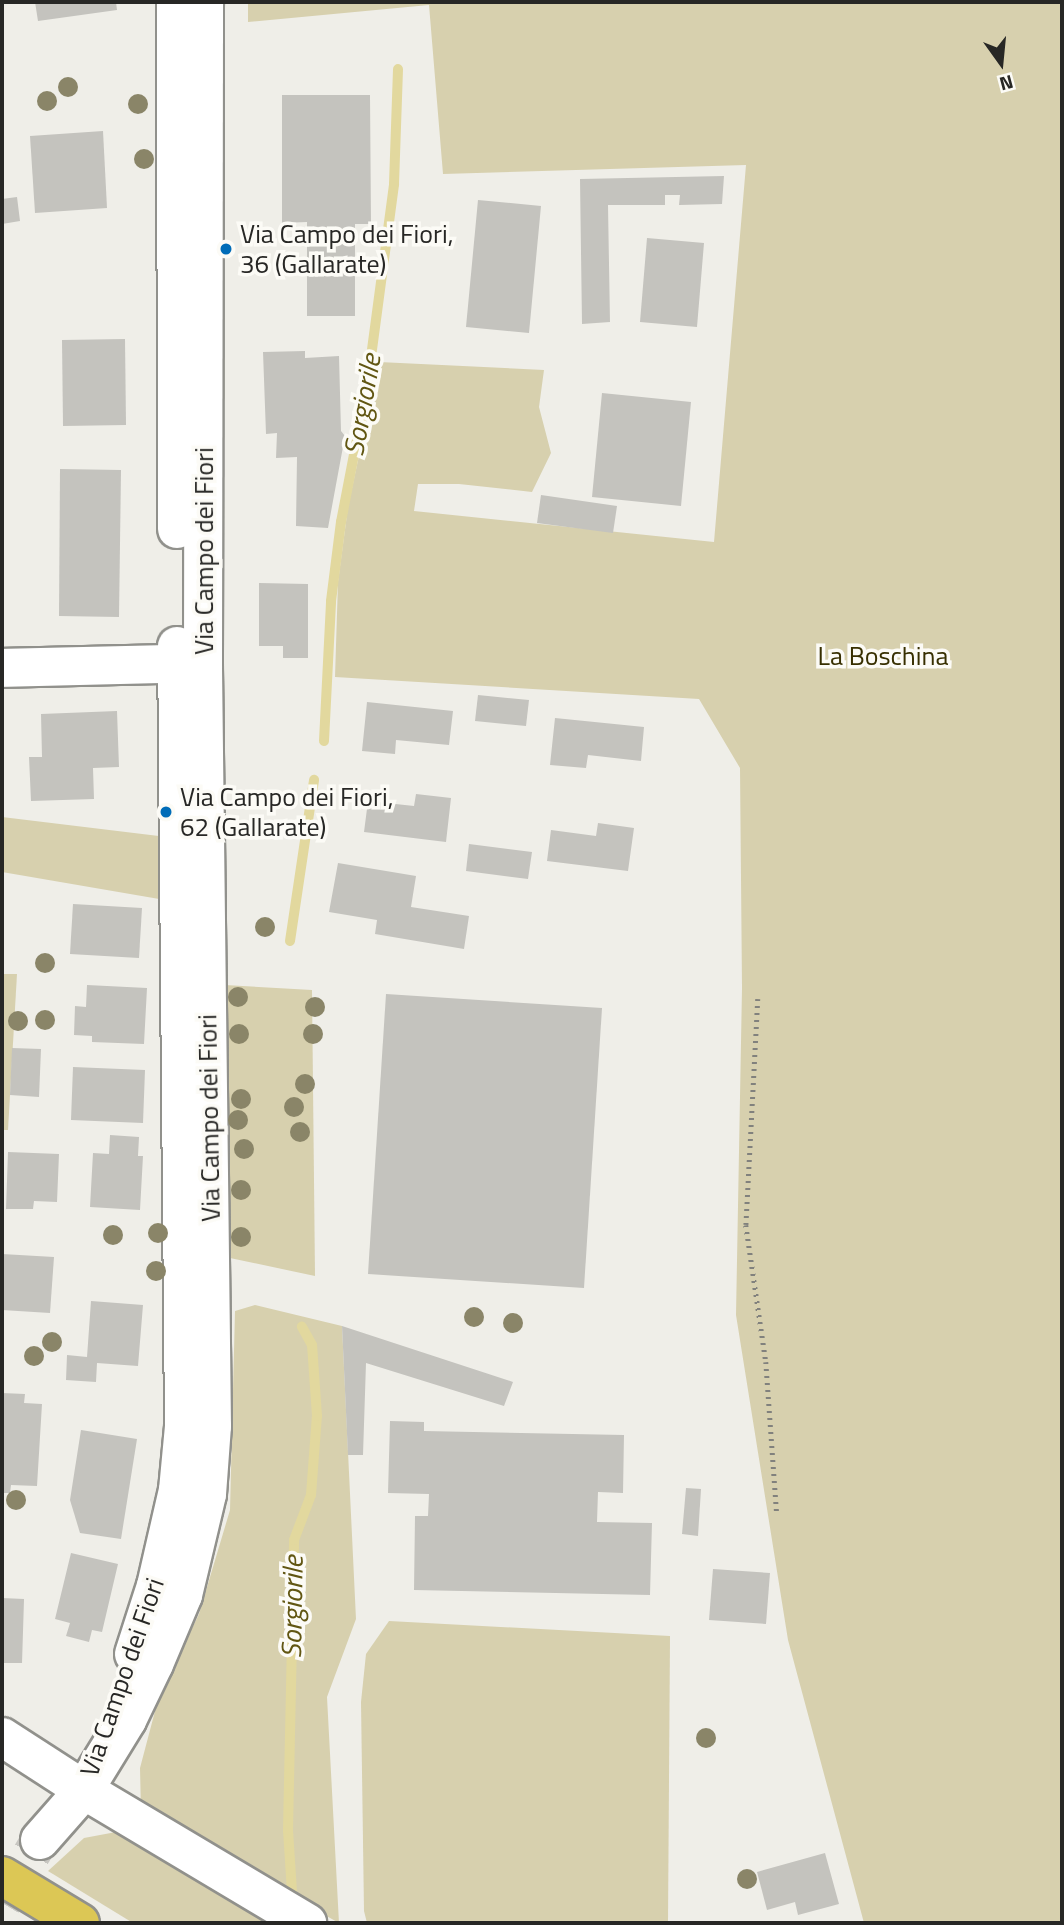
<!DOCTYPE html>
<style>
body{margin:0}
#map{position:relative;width:1064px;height:1925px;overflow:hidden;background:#efeee8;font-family:"Titillium Web",sans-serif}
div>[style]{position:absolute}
.green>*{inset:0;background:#d7d0ae}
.stream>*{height:10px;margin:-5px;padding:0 5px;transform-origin:5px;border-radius:5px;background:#e2d89e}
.building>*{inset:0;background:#c4c3be}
.minor-tunnel>*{height:38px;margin-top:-19px;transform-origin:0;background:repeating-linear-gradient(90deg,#c7c6c1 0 38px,transparent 0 57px)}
.path>*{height:4.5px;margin-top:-2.25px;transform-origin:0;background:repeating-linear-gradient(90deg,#81817d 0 2px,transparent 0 7px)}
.roads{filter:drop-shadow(2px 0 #91918c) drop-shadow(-2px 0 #91918c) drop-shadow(0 2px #91918c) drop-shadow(0 -2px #91918c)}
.minor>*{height:38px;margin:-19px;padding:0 19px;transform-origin:19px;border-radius:19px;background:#fff}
.highway>*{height:38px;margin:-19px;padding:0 19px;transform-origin:19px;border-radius:19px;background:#dcc755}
.trees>*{width:20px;height:20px;margin:-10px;border-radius:50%;background:#8a8568}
.dots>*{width:19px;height:19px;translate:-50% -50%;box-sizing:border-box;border:4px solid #fcfbf6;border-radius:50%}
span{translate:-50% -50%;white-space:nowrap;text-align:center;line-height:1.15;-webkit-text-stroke:7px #fcfbf6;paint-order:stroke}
.poi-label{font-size:26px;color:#272725}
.left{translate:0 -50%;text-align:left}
.street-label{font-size:26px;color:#272725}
.park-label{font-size:26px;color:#372f00}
.water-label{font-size:28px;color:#615612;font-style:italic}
.frame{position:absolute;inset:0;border:4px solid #272725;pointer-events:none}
.north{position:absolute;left:966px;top:28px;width:70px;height:70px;-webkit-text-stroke:5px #fcfbf6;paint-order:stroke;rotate:165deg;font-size:19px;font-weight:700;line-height:28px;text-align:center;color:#272725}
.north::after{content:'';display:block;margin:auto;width:24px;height:32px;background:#272725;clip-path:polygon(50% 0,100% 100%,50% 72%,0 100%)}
</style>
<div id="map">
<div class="green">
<i style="clip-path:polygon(248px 2px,1062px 2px,1062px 1923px,864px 1923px,788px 1640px,736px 1315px,742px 988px,740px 768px,699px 699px,335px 677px,338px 582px,348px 507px,379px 362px,544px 370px,539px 407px,551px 453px,532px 492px,459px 484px,418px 484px,414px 511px,714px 542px,746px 165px,443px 174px,429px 5px,248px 22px)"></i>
<i style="clip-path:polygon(2px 817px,167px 837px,165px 900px,2px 872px)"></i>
<i style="clip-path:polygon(2px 974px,17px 974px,8px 1130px,2px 1130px)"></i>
<i style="clip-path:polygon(225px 985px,312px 990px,315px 1276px,230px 1258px)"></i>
<i style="clip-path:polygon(255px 1305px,342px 1326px,356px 1619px,327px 1697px,339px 1923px,141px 1812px,140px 1768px,159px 1696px,199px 1614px,230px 1510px,235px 1311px)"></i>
<i style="clip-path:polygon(389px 1621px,670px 1636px,668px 1923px,367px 1923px,364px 1911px,361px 1702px,366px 1654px)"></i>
<i style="clip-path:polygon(116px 1832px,268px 1923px,133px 1923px,48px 1871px,84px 1838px)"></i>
</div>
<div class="stream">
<i style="left:324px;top:741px;width:140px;rotate:-87.1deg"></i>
<i style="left:331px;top:601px;width:80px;rotate:-82.8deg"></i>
<i style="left:341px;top:522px;width:137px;rotate:-79.1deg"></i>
<i style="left:367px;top:387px;width:205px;rotate:-82.4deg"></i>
<i style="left:394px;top:184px;width:115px;rotate:-88deg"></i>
<i style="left:290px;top:941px;width:163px;rotate:-81.5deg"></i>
<i style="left:292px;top:1892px;width:62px;rotate:-93.7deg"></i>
<i style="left:288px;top:1830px;width:290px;rotate:-88.8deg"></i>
<i style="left:294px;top:1540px;width:48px;rotate:-69.3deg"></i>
<i style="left:311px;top:1495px;width:79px;rotate:-85.7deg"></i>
<i style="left:317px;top:1416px;width:71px;rotate:-94deg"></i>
<i style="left:312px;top:1345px;width:21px;rotate:-119deg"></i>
</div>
<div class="building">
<i style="clip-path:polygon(35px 2px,116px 2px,117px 10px,38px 21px)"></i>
<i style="clip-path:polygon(282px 95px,370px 95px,371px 224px,355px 224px,355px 316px,307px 316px,307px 222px,282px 223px)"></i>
<i style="clip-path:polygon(103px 131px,107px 208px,35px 213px,30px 136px)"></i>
<i style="clip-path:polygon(724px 176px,722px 204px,679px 205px,680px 195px,665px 195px,665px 205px,608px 205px,610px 322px,582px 324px,580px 179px)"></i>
<i style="clip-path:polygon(17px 197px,20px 221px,2px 224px,2px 199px)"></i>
<i style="clip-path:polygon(478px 200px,541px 206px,529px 333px,466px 327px)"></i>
<i style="clip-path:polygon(647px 238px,704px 243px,697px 327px,640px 322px)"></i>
<i style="clip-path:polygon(125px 339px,126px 425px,63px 426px,62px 340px)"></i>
<i style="clip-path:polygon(305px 351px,305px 358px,339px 356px,341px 431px,345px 436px,328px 528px,296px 526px,297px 457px,276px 458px,277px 433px,266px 434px,263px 352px)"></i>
<i style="clip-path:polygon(602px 393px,691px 402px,681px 506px,592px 497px)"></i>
<i style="clip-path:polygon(60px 469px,121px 470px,119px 617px,59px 616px)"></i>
<i style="clip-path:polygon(541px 495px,617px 506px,613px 533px,537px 523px)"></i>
<i style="clip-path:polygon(259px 583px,308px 584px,308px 658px,283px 658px,283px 646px,259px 646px)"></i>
<i style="clip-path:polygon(478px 695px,529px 700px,526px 726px,475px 721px)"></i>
<i style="clip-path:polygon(367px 702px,453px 711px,449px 745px,396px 740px,395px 754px,362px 751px)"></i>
<i style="clip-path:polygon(117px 711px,119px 767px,93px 768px,94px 799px,31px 801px,29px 757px,42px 757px,41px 714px)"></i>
<i style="clip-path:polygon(555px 718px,644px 727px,641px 761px,588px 755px,586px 768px,550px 765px)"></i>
<i style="clip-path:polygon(416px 794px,451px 798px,446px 842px,364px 832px,368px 801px,414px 806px)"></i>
<i style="clip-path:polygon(598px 823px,634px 828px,628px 871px,547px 861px,551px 830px,596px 836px)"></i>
<i style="clip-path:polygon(469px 844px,532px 852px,528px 879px,466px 871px)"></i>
<i style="clip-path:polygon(338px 863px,416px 876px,411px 907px,469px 916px,464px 949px,375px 934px,377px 920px,329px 912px)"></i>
<i style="clip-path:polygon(73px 904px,142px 908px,139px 958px,70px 954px)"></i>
<i style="clip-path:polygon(87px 985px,147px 988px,144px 1044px,92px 1042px,92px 1036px,74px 1035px,75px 1006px,86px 1007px)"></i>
<i style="clip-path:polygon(386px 994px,602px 1008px,584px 1288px,368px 1274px)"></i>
<i style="clip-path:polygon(12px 1048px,41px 1049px,39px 1097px,10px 1095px)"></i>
<i style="clip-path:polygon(73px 1067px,145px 1070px,143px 1123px,71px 1120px)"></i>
<i style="clip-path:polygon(110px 1135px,139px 1137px,138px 1156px,143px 1156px,140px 1210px,90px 1207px,93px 1153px,109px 1154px)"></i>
<i style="clip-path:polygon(8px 1152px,59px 1154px,57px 1202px,34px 1201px,33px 1209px,6px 1209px)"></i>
<i style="clip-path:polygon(2px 1254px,54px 1257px,50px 1313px,2px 1310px)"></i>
<i style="clip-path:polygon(91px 1301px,143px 1305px,138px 1366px,97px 1363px,96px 1382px,66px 1380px,67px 1355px,87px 1357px)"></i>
<i style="clip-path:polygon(342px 1326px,513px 1382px,504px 1406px,366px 1363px,363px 1455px,348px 1455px)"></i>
<i style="clip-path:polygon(2px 1393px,25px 1394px,24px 1403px,42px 1404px,37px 1486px,11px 1485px,10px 1493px,2px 1493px)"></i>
<i style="clip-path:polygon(390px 1421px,424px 1422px,424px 1431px,624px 1435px,623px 1493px,598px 1492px,597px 1522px,652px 1523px,650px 1595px,414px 1590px,415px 1516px,428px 1516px,429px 1494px,388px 1493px)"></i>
<i style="clip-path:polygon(81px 1430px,137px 1439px,121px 1539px,80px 1533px,70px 1500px)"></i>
<i style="clip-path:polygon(686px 1488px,701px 1489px,698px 1536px,682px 1534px)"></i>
<i style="clip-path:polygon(71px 1553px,118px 1564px,102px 1632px,92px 1630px,89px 1642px,66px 1636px,70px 1623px,55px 1619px)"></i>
<i style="clip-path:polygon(713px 1569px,770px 1573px,766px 1624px,709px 1620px)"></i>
<i style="clip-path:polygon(2px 1598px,24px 1599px,22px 1663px,2px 1663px)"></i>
<i style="clip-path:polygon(825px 1853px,839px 1904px,798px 1915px,795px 1902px,767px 1910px,757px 1872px)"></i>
</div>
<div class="minor-tunnel">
<i style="left:2px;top:1903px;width:74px;rotate:-58.9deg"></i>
</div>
<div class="path">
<i style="left:758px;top:999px;width:226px;rotate:93deg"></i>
<i style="left:746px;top:1225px;width:138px;rotate:81.7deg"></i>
<i style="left:766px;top:1362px;width:153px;rotate:85.9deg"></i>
</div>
<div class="roads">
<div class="minor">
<i style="left:176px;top:2px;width:527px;rotate:89.89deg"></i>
<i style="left:2px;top:668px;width:201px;rotate:-1.4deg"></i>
<i style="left:134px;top:1654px;width:71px;rotate:-72.1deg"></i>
<i style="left:156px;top:1586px;width:98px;rotate:-77.1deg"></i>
<i style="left:178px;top:1490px;width:64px;rotate:-84.6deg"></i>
<i style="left:184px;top:1426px;width:780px;rotate:-90.51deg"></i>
<i style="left:2px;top:1737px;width:98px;rotate:32.9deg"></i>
<i style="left:84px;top:1790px;width:260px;rotate:30.8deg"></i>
<i style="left:40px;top:1840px;width:67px;rotate:-48.7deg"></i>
<i style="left:84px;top:1790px;width:82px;rotate:-58.4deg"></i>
<i style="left:127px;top:1720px;width:62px;rotate:-64.3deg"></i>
<i style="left:154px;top:1664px;width:75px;rotate:-67.2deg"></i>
<i style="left:183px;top:1595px;width:104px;rotate:-76.6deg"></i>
<i style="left:207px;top:1494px;width:68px;rotate:-85.8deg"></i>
<i style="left:212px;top:1426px;width:763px;rotate:-90.68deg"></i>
<i style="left:203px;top:663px;width:661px;rotate:-89.91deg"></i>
</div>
<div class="highway">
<i style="left:2px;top:1876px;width:91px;rotate:31.1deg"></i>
</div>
</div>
<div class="trees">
<i style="left:68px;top:87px"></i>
<i style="left:47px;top:101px"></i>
<i style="left:138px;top:104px"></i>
<i style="left:144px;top:159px"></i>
<i style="left:265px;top:927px"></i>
<i style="left:45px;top:963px"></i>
<i style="left:238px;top:997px"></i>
<i style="left:315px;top:1007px"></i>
<i style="left:45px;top:1020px"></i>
<i style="left:18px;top:1021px"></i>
<i style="left:239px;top:1034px"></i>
<i style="left:313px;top:1034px"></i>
<i style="left:305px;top:1084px"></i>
<i style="left:241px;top:1099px"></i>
<i style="left:294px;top:1107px"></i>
<i style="left:238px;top:1120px"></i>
<i style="left:300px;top:1132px"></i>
<i style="left:244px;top:1149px"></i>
<i style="left:241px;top:1190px"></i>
<i style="left:158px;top:1233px"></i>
<i style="left:113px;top:1235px"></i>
<i style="left:241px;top:1237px"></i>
<i style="left:156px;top:1271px"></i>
<i style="left:474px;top:1317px"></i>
<i style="left:513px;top:1323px"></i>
<i style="left:52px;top:1342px"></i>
<i style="left:34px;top:1356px"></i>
<i style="left:16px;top:1500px"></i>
<i style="left:706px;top:1738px"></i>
<i style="left:747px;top:1879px"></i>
</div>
<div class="dots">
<i style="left:226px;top:249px;background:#006cb8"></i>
<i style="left:166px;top:812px;background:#006cb8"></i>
</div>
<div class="poi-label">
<span class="left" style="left:240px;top:249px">Via Campo dei Fiori,<br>36 (Gallarate)</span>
<span class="left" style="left:180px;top:812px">Via Campo dei Fiori,<br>62 (Gallarate)</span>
</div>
<div class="street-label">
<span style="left:204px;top:551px;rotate:-90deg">Via Campo dei Fiori</span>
<span style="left:209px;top:1118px;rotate:-91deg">Via Campo dei Fiori</span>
<span style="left:122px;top:1677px;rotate:-71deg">Via Campo dei Fiori</span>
</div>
<div class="park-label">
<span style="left:883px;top:656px">La Boschina</span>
</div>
<div class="water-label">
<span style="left:362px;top:405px;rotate:-80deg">Sorgiorile</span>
<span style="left:292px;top:1607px;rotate:-89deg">Sorgiorile</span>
</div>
<div class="frame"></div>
<div class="north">N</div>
</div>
